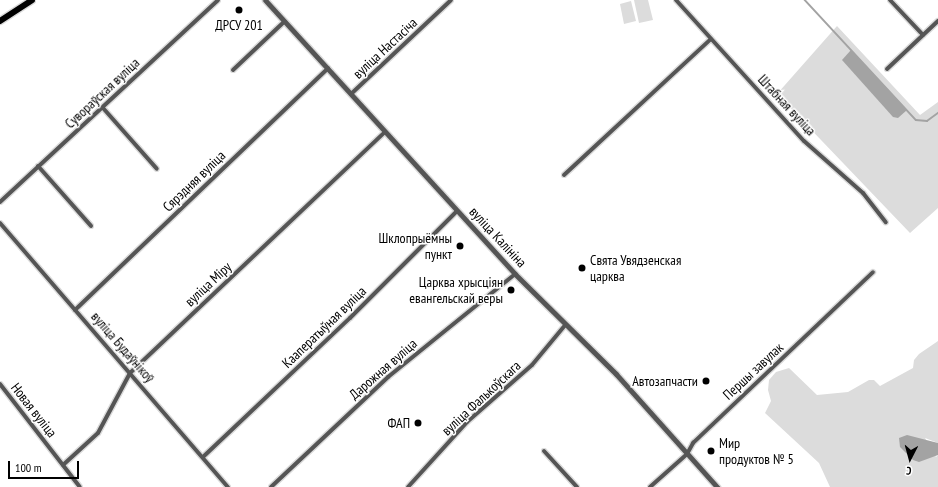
<!DOCTYPE html>
<meta charset="utf-8">
<style>
body{margin:0}
#map{position:relative;width:938px;height:487px;overflow:hidden;background:#fff;font-family:"PT Sans Narrow",sans-serif}
div>[style]{position:absolute}
.green>*{inset:0;background:#dcdcdc}
.water>*{inset:0;background:#a3a3a3}
.stream>*{height:1.5px;margin:-0.75px;padding:0 0.75px;transform-origin:0.75px;border-radius:0.75px;background:#a3a3a3}
.roads{filter:drop-shadow(1px 0 #dbdbdb) drop-shadow(-1px 0 #dbdbdb) drop-shadow(0 1px #dbdbdb) drop-shadow(0 -1px #dbdbdb)}
.minor>*{height:4px;margin:-2px;padding:0 2px;transform-origin:2px;border-radius:2px;background:#555}
.tertiary>*{height:5px;margin:-2.5px;padding:0 2.5px;transform-origin:2.5px;border-radius:2.5px;background:#555}
.primary>*{height:6px;margin:-3px;padding:0 3px;transform-origin:3px;border-radius:3px;background:#000}
.dots>*{width:11px;height:11px;translate:-50% -50%;box-sizing:border-box;border:2px solid #fff;border-radius:50%}
span{translate:-50% -50%;white-space:nowrap;text-align:center;line-height:1.15;-webkit-text-stroke:3px #fff;paint-order:stroke}
.poi-label{font-size:14px;color:#000}
.right{translate:-100% -50%;text-align:right}
.left{translate:0 -50%;text-align:left}
.street-label{font-size:14px;color:#000}
.north{position:absolute;left:890px;top:439px;width:40px;height:40px;-webkit-text-stroke:3px #fff;paint-order:stroke;rotate:186deg;font-size:11px;font-weight:700;line-height:16px;text-align:center;color:#000}
.north::after{content:'';display:block;margin:auto;width:14px;height:18px;background:#000;clip-path:polygon(50% 0,100% 100%,50% 72%,0 100%)}
.scale{position:absolute;left:8px;top:461px;width:71px;height:18px;box-sizing:border-box;border:2px solid #000;border-top:0;padding-left:5px;font-size:12px;line-height:14px;white-space:nowrap;color:#000;-webkit-text-stroke:3px #fff;paint-order:stroke}
</style>
<div id="map">
<div class="green">
<i style="clip-path:polygon(634px 0,648px 0,653px 20px,639px 23px)"></i>
<i style="clip-path:polygon(631px 1px,636px 21px,624px 24px,620px 4px)"></i>
<i style="clip-path:polygon(837px 26px,920px 115px,938px 102px,938px 208px,910px 233px,777px 94px)"></i>
<i style="clip-path:polygon(938px 341px,938px 443px,925px 438px,936px 457px,938px 455px,938px 487px,830px 487px,819px 463px,765px 413px,771px 401px,768px 390px,769px 380px,776px 372px,789px 368px,817px 395px,848px 392px,869px 380px,874px 380px,880px 386px,913px 368px,914px 360px,919px 354px)"></i>
</div>
<div class="water">
<i style="clip-path:polygon(851px 50px,907px 110px,898px 118px,893px 117px,842px 60px)"></i>
<i style="clip-path:polygon(907px 435px,938px 443px,938px 455px,919px 462px,913px 460px,900px 447px,899px 438px)"></i>
</div>
<div class="stream">
<i style="left:805px;top:0;width:163px;rotate:47.2deg"></i>
<i style="left:916px;top:120px;width:11px;rotate:5deg"></i>
<i style="left:927px;top:121px;width:14px;rotate:-36deg"></i>
</div>
<div class="roads">
<div class="minor">
<i style="left:676px;top:0;width:190px;rotate:47.8deg"></i>
<i style="left:804px;top:141px;width:79px;rotate:41.4deg"></i>
<i style="left:863px;top:193px;width:37px;rotate:52deg"></i>
<i style="left:890px;top:0;width:48px;rotate:46.7deg"></i>
<i style="left:887px;top:69px;width:70px;rotate:-43.3deg"></i>
<i style="left:233px;top:70px;width:71px;rotate:-43.3deg"></i>
<i style="left:351px;top:94px;width:137px;rotate:-43.2deg"></i>
<i style="left:103px;top:108px;width:81px;rotate:48.5deg"></i>
<i style="left:38px;top:166px;width:80px;rotate:48.5deg"></i>
<i style="left:564px;top:175px;width:200px;rotate:-42.8deg"></i>
<i style="left:0;top:202px;width:297px;rotate:-42.8deg"></i>
<i style="left:0;top:223px;width:349px;rotate:49.2deg"></i>
<i style="left:75px;top:310px;width:350px;rotate:-43.7deg"></i>
<i style="left:0;top:384px;width:130px;rotate:52.2deg"></i>
<i style="left:544px;top:451px;width:49px;rotate:47.5deg"></i>
<i style="left:204px;top:456px;width:201px;rotate:-43.4deg"></i>
<i style="left:350px;top:318px;width:151px;rotate:-45deg"></i>
<i style="left:63px;top:465px;width:47px;rotate:-42.4deg"></i>
<i style="left:98px;top:433px;width:68px;rotate:-61.9deg"></i>
<i style="left:130px;top:373px;width:351px;rotate:-43.4deg"></i>
<i style="left:271px;top:487px;width:161px;rotate:-43.2deg"></i>
<i style="left:388px;top:377px;width:164px;rotate:-39deg"></i>
<i style="left:408px;top:487px;width:88px;rotate:-47.8deg"></i>
<i style="left:467px;top:422px;width:86px;rotate:-41.2deg"></i>
<i style="left:532px;top:365px;width:53px;rotate:-50.3deg"></i>
<i style="left:650px;top:487px;width:50px;rotate:-41.7deg"></i>
<i style="left:687px;top:454px;width:13px;rotate:-61deg"></i>
<i style="left:693px;top:443px;width:248px;rotate:-43.5deg"></i>
</div>
<div class="tertiary">
<i style="left:265px;top:0;width:371px;rotate:47.6deg"></i>
<i style="left:515px;top:274px;width:142px;rotate:44.7deg"></i>
<i style="left:616px;top:374px;width:152px;rotate:48.2deg"></i>
</div>
<div class="primary">
<i style="left:0;top:21px;width:38px;rotate:-33deg"></i>
</div>
</div>
<div class="dots">
<i style="left:239px;top:10px;background:#000"></i>
<i style="left:460px;top:246px;background:#000"></i>
<i style="left:582px;top:268px;background:#000"></i>
<i style="left:511px;top:290px;background:#000"></i>
<i style="left:706px;top:381px;background:#000"></i>
<i style="left:418px;top:423px;background:#000"></i>
<i style="left:711px;top:451px;background:#000"></i>
</div>
<div class="poi-label">
<span style="left:239px;top:25px">ДРСУ 201</span>
<span class="right" style="left:452px;top:246px">Шклопрыёмны<br>пункт</span>
<span class="left" style="left:590px;top:268px">Свята Увядзенская<br>царква</span>
<span class="right" style="left:503px;top:290px">Царква хрысціян<br>евангельскай веры</span>
<span class="right" style="left:698px;top:381px">Автозапчасти</span>
<span class="right" style="left:410px;top:423px">ФАП</span>
<span class="left" style="left:719px;top:451px">Мир<br>продуктов № 5</span>
</div>
<div class="street-label">
<span style="left:385px;top:48px;rotate:-43deg">вуліца Настасіча</span>
<span style="left:102px;top:93px;rotate:-43deg">Сувораўская вуліца</span>
<span style="left:787px;top:105px;rotate:47deg">Штабная вуліца</span>
<span style="left:194px;top:181px;rotate:-44deg">Сярэдняя вуліца</span>
<span style="left:498px;top:237px;rotate:47deg">вуліца Калініна</span>
<span style="left:208px;top:284px;rotate:-43deg">вуліца Міру</span>
<span style="left:324px;top:327px;rotate:-44deg">Кааператыўная вуліца</span>
<span style="left:123px;top:347px;rotate:49deg">вуліца Будаўнікоў</span>
<span style="left:383px;top:369px;rotate:-41deg">Дарожная вуліца</span>
<span style="left:753px;top:371px;rotate:-43deg">Першы завулак</span>
<span style="left:481px;top:398px;rotate:-43deg">вуліца Фалькоўскага</span>
<span style="left:34px;top:410px;rotate:52deg">Новая вуліца</span>
</div>
<div class="north">С</div>
<div class="scale">100 m</div>
</div>
